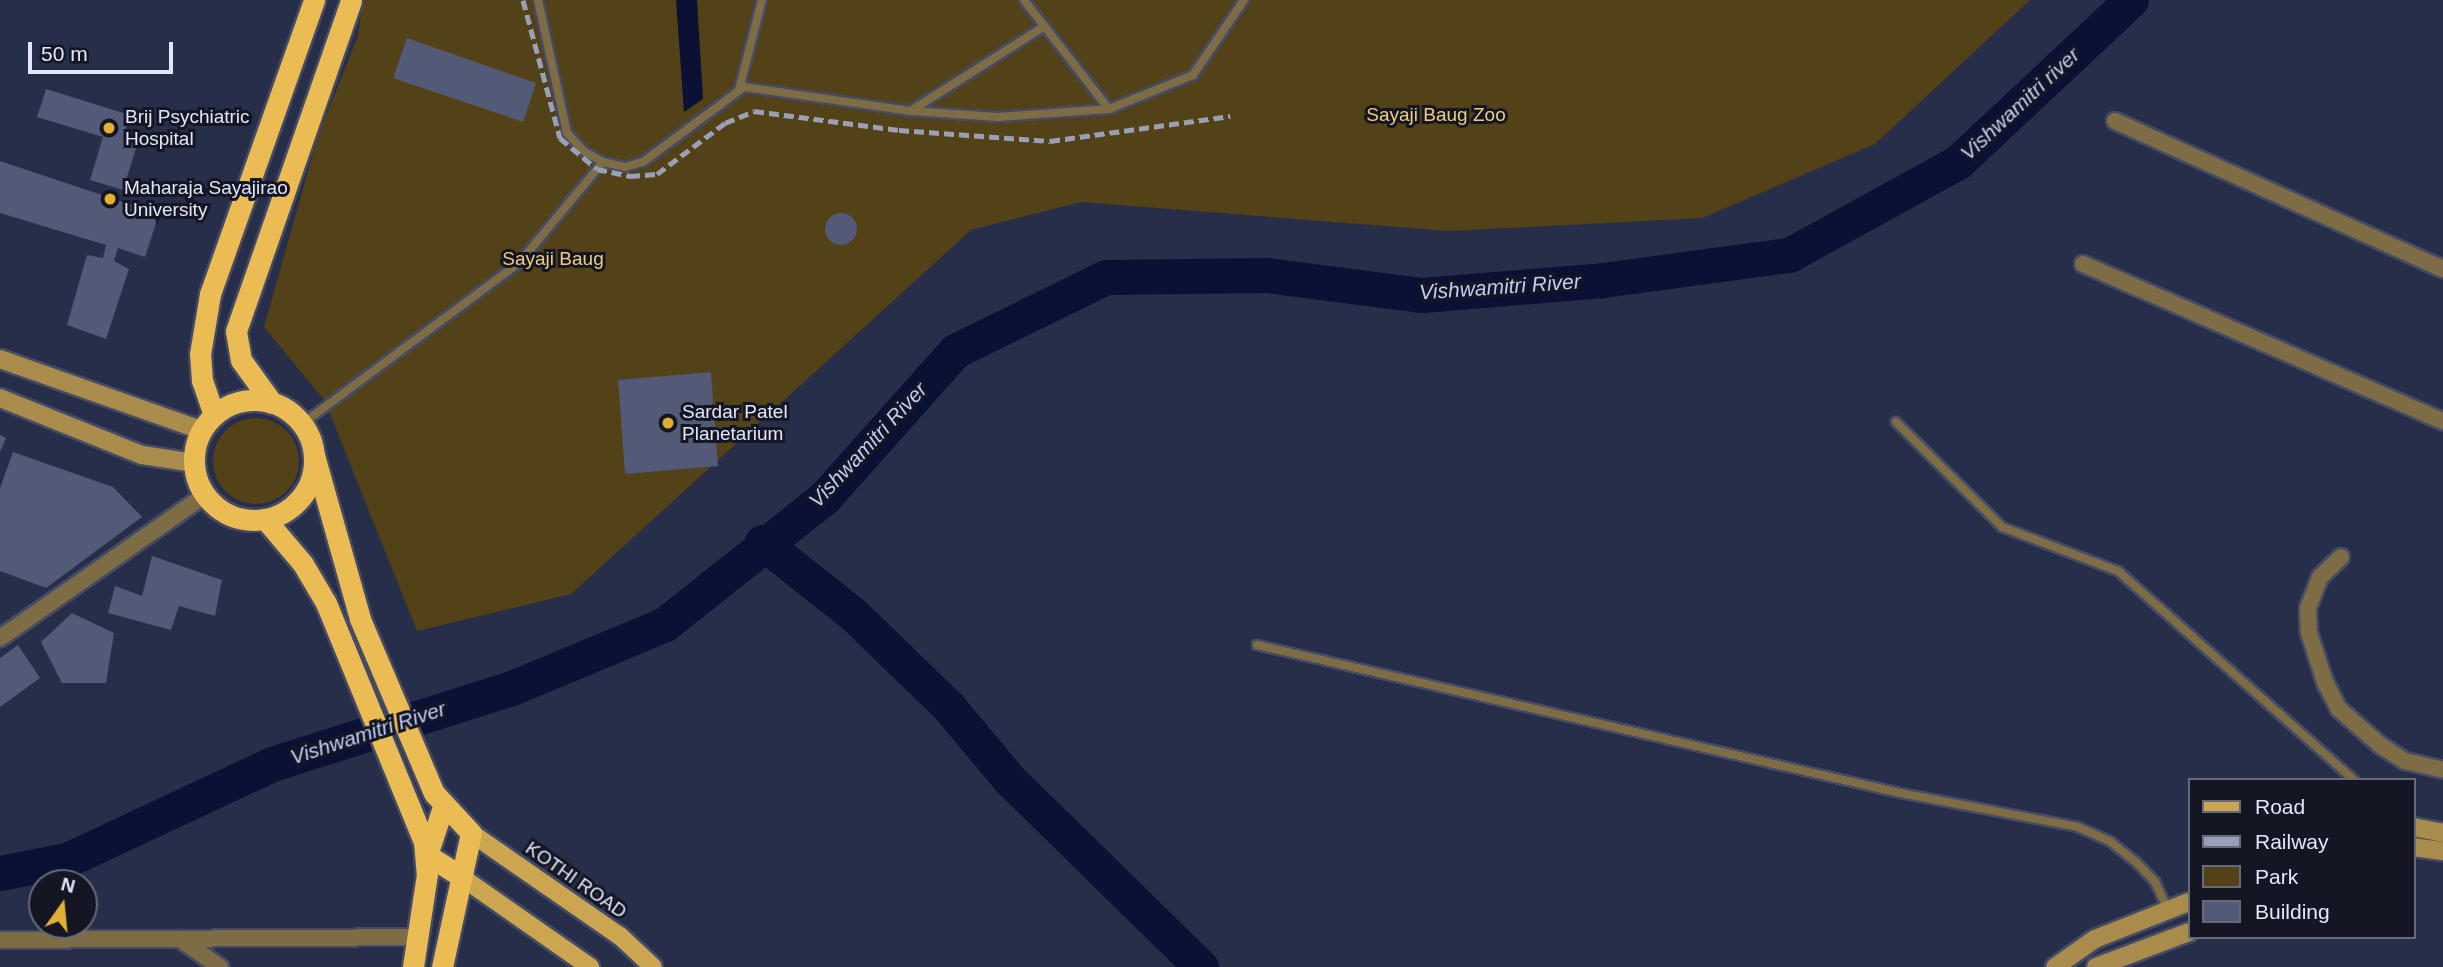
<!DOCTYPE html>
<style>
body{margin:0}
#map{position:relative;width:2443px;height:967px;overflow:hidden;background:#272e49;font-family:Arial,sans-serif}
div>[style]{position:absolute}
.green>*{inset:0;background:#534117}
.round{border-radius:50%}
.water>*{inset:0;background:#0b1035}
.river>*{height:35px;margin:-17.5px;padding:0 17.5px;transform-origin:17.5px;border-radius:17.5px;background:#0b1035}
.building>*{inset:0;background:#525a77}
.roads{filter:drop-shadow(2px 0 #454b65) drop-shadow(-2px 0 #454b65) drop-shadow(0 2px #454b65) drop-shadow(0 -2px #454b65)}
.lane>*{height:8px;margin:-4px;padding:0 4px;transform-origin:4px;border-radius:4px;background:#7e6c45}
.street>*{height:16px;margin:-8px;padding:0 8px;transform-origin:8px;border-radius:8px;background:#7e6c45}
.secondary>*{height:18px;margin:-9px;padding:0 9px;transform-origin:9px;border-radius:9px;background:#a98c4c}
.primary>*{height:18px;margin:-9px;padding:0 9px;transform-origin:9px;border-radius:9px;background:#cba550}
.highway>*{height:21px;margin:-10.5px;padding:0 10.5px;transform-origin:10.5px;border-radius:10.5px;background:#eabc53}
.highway>.ring{margin:-10.5px;padding:0;box-sizing:content-box;background:none;border:21px solid #eabc53;border-radius:50%}
.rail>*{height:5px;margin-top:-2.5px;transform-origin:0;background:repeating-linear-gradient(90deg,#999fb4 0 10px,transparent 0 15px)}
.dots>*{width:19px;height:19px;translate:-50% -50%;box-sizing:border-box;border:4px solid #141723;border-radius:50%}
span{translate:-50% -50%;white-space:nowrap;text-align:center;line-height:1.15;-webkit-text-stroke:6px #141723;paint-order:stroke}
.park-label{font-size:19px;color:#eecb7f}
.poi-label{font-size:19px;color:#e1e6f8}
.left{translate:0 -50%;text-align:left}
.street-label{font-size:19px;color:#e1e6f8}
.water-label{font-size:21px;color:#bfccf6;font-style:italic}
.legend{position:absolute;left:2188px;top:778px;width:228px;height:161px;box-sizing:border-box;background:#141723;border:2px solid #666a78;margin:0;padding:9px 12px;list-style:none;font-size:21px;color:#e1e6f8}
.legend li{display:flex;align-items:center;gap:14px;height:35px}
.legend b{width:35px;border:2px solid #666a78}
.north{position:absolute;left:28px;top:869px;width:70px;height:70px;box-sizing:border-box;background:#141723;border:2px solid #666a78;border-radius:50%;rotate:15deg;font-size:19px;font-weight:700;line-height:28px;text-align:center;color:#e1e6f8}
.north::after{content:'';display:block;margin:auto;width:24px;height:32px;background:#e1af34;clip-path:polygon(50% 0,100% 100%,50% 72%,0 100%)}
.scale{position:absolute;left:28px;top:42px;width:145px;height:32px;box-sizing:border-box;border:4px solid #e1e6f8;border-top:0;padding-left:9px;font-size:21px;line-height:24px;white-space:nowrap;color:#e1e6f8;-webkit-text-stroke:5px #141723;paint-order:stroke}
</style>
<div id="map">
<div class="green">
<i style="clip-path:polygon(363px 0,2030px 0,1875px 144px,1702px 218px,1449px 231px,1081px 202px,971px 230px,571px 594px,417px 631px,325px 401px,264px 327px,318px 136px,358px 36px)"></i>
<i class="round" style="left:213px;top:418px;width:86px;height:86px"></i>
</div>
<div class="water">
<i style="clip-path:polygon(676px 0,697px 0,703px 99px,684px 112px)"></i>
</div>
<div class="river">
<i style="left:762px;top:542px;width:116px;rotate:38.4deg"></i>
<i style="left:853px;top:614px;width:132px;rotate:44.1deg"></i>
<i style="left:948px;top:706px;width:95px;rotate:50.1deg"></i>
<i style="left:1009px;top:779px;width:269px;rotate:44.4deg"></i>
<i style="left:0;top:873px;width:68px;rotate:-11deg"></i>
<i style="left:67px;top:860px;width:226px;rotate:-25.1deg"></i>
<i style="left:272px;top:764px;width:249px;rotate:-17.6deg"></i>
<i style="left:509px;top:689px;width:169px;rotate:-22.6deg"></i>
<i style="left:665px;top:624px;width:204px;rotate:-38.4deg"></i>
<i style="left:825px;top:497px;width:195px;rotate:-48.3deg"></i>
<i style="left:955px;top:351px;width:168px;rotate:-26.1deg"></i>
<i style="left:1106px;top:277px;width:161px;rotate:-0.7deg"></i>
<i style="left:1267px;top:275px;width:156px;rotate:7.4deg"></i>
<i style="left:1422px;top:295px;width:182px;rotate:-4.7deg"></i>
<i style="left:1603px;top:280px;width:188px;rotate:-7.7deg"></i>
<i style="left:1789px;top:255px;width:193px;rotate:-28.8deg"></i>
<i style="left:1958px;top:162px;width:237px;rotate:-43.1deg"></i>
</div>
<div class="building">
<i style="clip-path:polygon(407px 38px,536px 83px,523px 122px,393px 78px)"></i>
<i style="clip-path:polygon(46px 89px,130px 115px,123px 138px,138px 142px,123px 190px,90px 180px,103px 137px,37px 117px)"></i>
<i style="clip-path:polygon(0 161px,159px 214px,145px 257px,118px 248px,114px 261px,129px 269px,106px 339px,67px 325px,87px 255px,103px 258px,106px 245px,0 213px)"></i>
<i class="round" style="left:825px;top:213px;width:32px;height:32px"></i>
<i style="clip-path:polygon(711px 372px,718px 466px,625px 474px,618px 380px)"></i>
<i style="clip-path:polygon(0 435px,6px 438px,0 452px)"></i>
<i style="clip-path:polygon(13px 452px,113px 487px,142px 517px,46px 588px,0 571px,0 488px)"></i>
<i style="clip-path:polygon(152px 556px,222px 580px,215px 616px,179px 606px,171px 630px,108px 613px,115px 586px,142px 596px)"></i>
<i style="clip-path:polygon(72px 613px,114px 633px,106px 683px,62px 683px,41px 642px)"></i>
<i style="clip-path:polygon(18px 645px,40px 678px,0 707px,0 658px)"></i>
</div>
<div class="roads">
<div class="lane">
<i style="left:538px;top:0;width:136px;rotate:77.7deg"></i>
<i style="left:567px;top:133px;width:26px;rotate:47deg"></i>
<i style="left:585px;top:152px;width:21px;rotate:29deg"></i>
<i style="left:1024px;top:0;width:138px;rotate:52.1deg"></i>
<i style="left:739px;top:90px;width:93px;rotate:-75.7deg"></i>
<i style="left:912px;top:110px;width:157px;rotate:-32.3deg"></i>
<i style="left:1896px;top:422px;width:149px;rotate:44.7deg"></i>
<i style="left:2002px;top:527px;width:124px;rotate:20.8deg"></i>
<i style="left:2118px;top:571px;width:315px;rotate:41.5deg"></i>
<i style="left:302px;top:424px;width:270px;rotate:-36.6deg"></i>
<i style="left:519px;top:263px;width:131px;rotate:-50.3deg"></i>
<i style="left:603px;top:162px;width:23px;rotate:13deg"></i>
<i style="left:625px;top:167px;width:19px;rotate:-16deg"></i>
<i style="left:643px;top:162px;width:126px;rotate:-36.6deg"></i>
<i style="left:744px;top:87px;width:169px;rotate:8.2deg"></i>
<i style="left:911px;top:111px;width:87px;rotate:3.9deg"></i>
<i style="left:998px;top:117px;width:111px;rotate:-4.1deg"></i>
<i style="left:1109px;top:109px;width:91px;rotate:-22deg"></i>
<i style="left:1193px;top:75px;width:91px;rotate:-55.8deg"></i>
<i style="left:1257px;top:645px;width:660px;rotate:12.96deg"></i>
<i style="left:1900px;top:793px;width:181px;rotate:10.8deg"></i>
<i style="left:2078px;top:827px;width:36px;rotate:24deg"></i>
<i style="left:2111px;top:842px;width:32px;rotate:39deg"></i>
<i style="left:2136px;top:862px;width:28px;rotate:46deg"></i>
<i style="left:2155px;top:882px;width:31px;rotate:65deg"></i>
</div>
<div class="street">
<i style="left:2115px;top:121px;width:360px;rotate:24.3deg"></i>
<i style="left:2083px;top:264px;width:393px;rotate:23.6deg"></i>
<i style="left:2341px;top:557px;width:29px;rotate:136deg"></i>
<i style="left:2320px;top:577px;width:34px;rotate:111deg"></i>
<i style="left:2308px;top:609px;width:24px;rotate:88deg"></i>
<i style="left:2309px;top:633px;width:52px;rotate:71.9deg"></i>
<i style="left:2325px;top:682px;width:30px;rotate:63deg"></i>
<i style="left:2339px;top:709px;width:55px;rotate:41.3deg"></i>
<i style="left:2380px;top:745px;width:30px;rotate:33deg"></i>
<i style="left:2405px;top:761px;width:39px;rotate:13deg"></i>
<i style="left:0;top:638px;width:250px;rotate:-34.9deg"></i>
<i style="left:180px;top:939px;width:49px;rotate:35deg"></i>
<i style="left:0;top:940px;width:418px;rotate:-0.4deg"></i>
</div>
<div class="secondary">
<i style="left:0;top:359px;width:213px;rotate:19.5deg"></i>
<i style="left:0;top:398px;width:153px;rotate:21.9deg"></i>
<i style="left:142px;top:455px;width:53px;rotate:8.7deg"></i>
<i style="left:2413px;top:827px;width:31px;rotate:11deg"></i>
<i style="left:2413px;top:847px;width:30px;rotate:8deg"></i>
<i style="left:2055px;top:967px;width:49px;rotate:-35deg"></i>
<i style="left:2095px;top:939px;width:101px;rotate:-21.5deg"></i>
<i style="left:2096px;top:967px;width:99px;rotate:-20.6deg"></i>
</div>
<div class="primary">
<i style="left:471px;top:833px;width:181px;rotate:34.7deg"></i>
<i style="left:620px;top:936px;width:45px;rotate:43.2deg"></i>
<i style="left:460px;top:876px;width:159px;rotate:35deg"></i>
</div>
<div class="highway">
<i class="ring" style="left:194px;top:400px;width:99px;height:99px"></i>
<i style="left:272px;top:403px;width:53px;rotate:-125.8deg"></i>
<i style="left:241px;top:360px;width:29px;rotate:-100deg"></i>
<i style="left:236px;top:331px;width:350px;rotate:-70.8deg"></i>
<i style="left:214px;top:415px;width:36px;rotate:-109deg"></i>
<i style="left:202px;top:381px;width:27px;rotate:-94deg"></i>
<i style="left:200px;top:354px;width:61px;rotate:-80.5deg"></i>
<i style="left:210px;top:294px;width:312px;rotate:-70.5deg"></i>
<i style="left:314px;top:455px;width:170px;rotate:74.3deg"></i>
<i style="left:360px;top:619px;width:189px;rotate:67deg"></i>
<i style="left:434px;top:793px;width:54px;rotate:47.2deg"></i>
<i style="left:471px;top:833px;width:137px;rotate:102.2deg"></i>
<i style="left:265px;top:519px;width:59px;rotate:49.8deg"></i>
<i style="left:303px;top:564px;width:45px;rotate:59.5deg"></i>
<i style="left:326px;top:603px;width:258px;rotate:67.7deg"></i>
<i style="left:424px;top:842px;width:32px;rotate:85deg"></i>
<i style="left:427px;top:874px;width:94px;rotate:98.6deg"></i>
<i style="left:443px;top:807px;width:51px;rotate:108.4deg"></i>
<i style="left:427px;top:855px;width:39px;rotate:32deg"></i>
</div>
</div>
<div class="rail">
<i style="left:523px;top:0;width:143px;rotate:75deg"></i>
<i style="left:560px;top:138px;width:48px;rotate:40deg"></i>
<i style="left:597px;top:169px;width:34px;rotate:12deg"></i>
<i style="left:630px;top:176px;width:27px;rotate:-4deg"></i>
<i style="left:657px;top:174px;width:85px;rotate:-36.9deg"></i>
<i style="left:725px;top:123px;width:31px;rotate:-22deg"></i>
<i style="left:754px;top:111px;width:146px;rotate:7.5deg"></i>
<i style="left:899px;top:130px;width:151px;rotate:4.2deg"></i>
<i style="left:1050px;top:141px;width:182px;rotate:-7.9deg"></i>
</div>
<div class="dots">
<i style="left:109px;top:128px;background:#e1af34"></i>
<i style="left:110px;top:199px;background:#e1af34"></i>
<i style="left:668px;top:423px;background:#e1af34"></i>
</div>
<div class="park-label">
<span style="left:1436px;top:115px">Sayaji Baug Zoo</span>
<span style="left:553px;top:259px">Sayaji Baug</span>
</div>
<div class="poi-label">
<span class="left" style="left:125px;top:128px">Brij Psychiatric<br>Hospital</span>
<span class="left" style="left:124px;top:199px">Maharaja Sayajirao<br>University</span>
<span class="left" style="left:682px;top:423px">Sardar Patel<br>Planetarium</span>
</div>
<div class="street-label">
<span style="left:576px;top:880px;rotate:35deg">KOTHI ROAD</span>
</div>
<div class="water-label">
<span style="left:2020px;top:104px;rotate:-43deg">Vishwamitri river</span>
<span style="left:1500px;top:287px;rotate:-4deg">Vishwamitri River</span>
<span style="left:868px;top:445px;rotate:-47deg">Vishwamitri River</span>
<span style="left:368px;top:733px;rotate:-18deg">Vishwamitri River</span>
</div>
<ul class="legend">
<li><b style="height:9px;background:#cba550"></b>Road</li>
<li><b style="height:9px;background:#999fb4"></b>Railway</li>
<li><b style="height:19px;background:#534117"></b>Park</li>
<li><b style="height:19px;background:#525a77"></b>Building</li>
</ul>
<div class="north">N</div>
<div class="scale">50 m</div>
</div>
